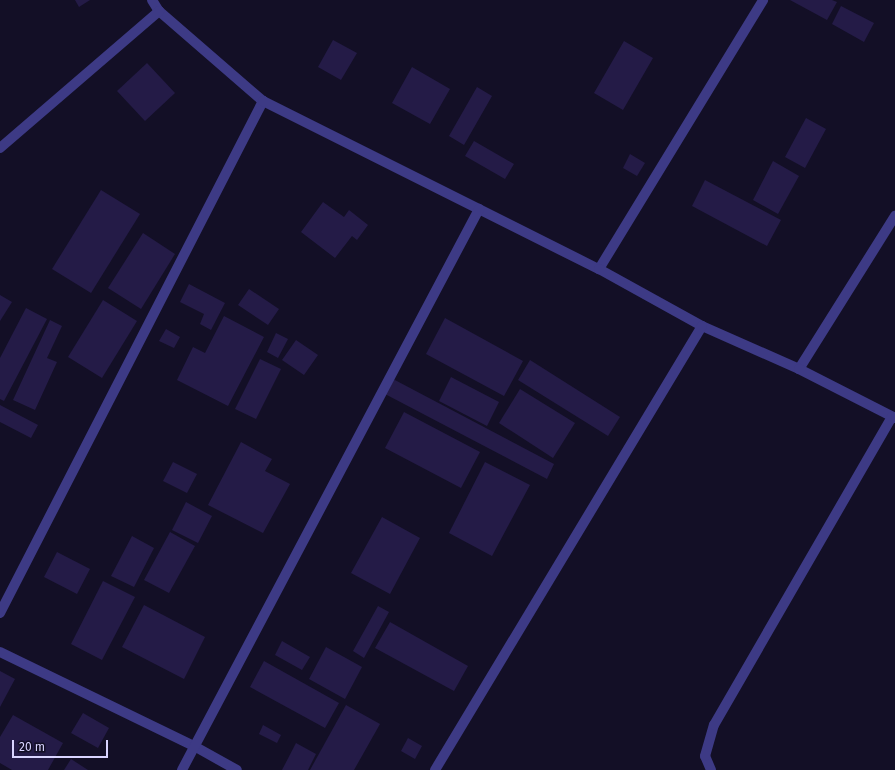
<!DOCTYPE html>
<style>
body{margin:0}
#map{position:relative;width:895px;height:770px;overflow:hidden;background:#130f26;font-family:"Fira Sans",sans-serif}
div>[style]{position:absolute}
.building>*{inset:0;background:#241b47}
.minor>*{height:10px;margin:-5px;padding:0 5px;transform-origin:5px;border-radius:5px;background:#3d3a85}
span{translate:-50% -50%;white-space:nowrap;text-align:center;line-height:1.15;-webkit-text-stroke:4px #130f26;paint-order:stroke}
.scale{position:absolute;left:12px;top:740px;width:96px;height:18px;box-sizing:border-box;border:2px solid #d9d4ff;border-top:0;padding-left:5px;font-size:12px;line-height:14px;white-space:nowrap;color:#d9d4ff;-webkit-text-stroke:3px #130f26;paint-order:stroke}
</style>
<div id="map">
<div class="building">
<i style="clip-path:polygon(75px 0,90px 0,79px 7px)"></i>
<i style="clip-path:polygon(790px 0,832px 0,837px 2px,827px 20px)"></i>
<i style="clip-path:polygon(841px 6px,874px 23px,864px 42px,832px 24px)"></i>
<i style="clip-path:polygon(333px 40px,357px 53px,341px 80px,318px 67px)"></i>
<i style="clip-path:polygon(624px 41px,653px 58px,623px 110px,594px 93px)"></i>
<i style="clip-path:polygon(147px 63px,175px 93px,145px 121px,117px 91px)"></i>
<i style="clip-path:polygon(412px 67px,450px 89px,430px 124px,392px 103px)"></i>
<i style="clip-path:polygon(477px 87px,492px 96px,464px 145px,449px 136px)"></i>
<i style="clip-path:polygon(806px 118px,826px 129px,805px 168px,785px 157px)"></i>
<i style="clip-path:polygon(474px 141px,514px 164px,505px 179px,465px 156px)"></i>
<i style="clip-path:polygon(630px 154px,645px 163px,637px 176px,623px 168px)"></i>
<i style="clip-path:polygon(773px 161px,799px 176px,778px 214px,753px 200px)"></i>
<i style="clip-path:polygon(705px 180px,781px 220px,767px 246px,692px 206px)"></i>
<i style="clip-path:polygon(101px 190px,140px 214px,91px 293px,52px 269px)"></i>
<i style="clip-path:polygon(323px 202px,344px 217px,349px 210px,368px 225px,357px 240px,352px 236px,335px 258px,301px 232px)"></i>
<i style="clip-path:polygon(143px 233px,175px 254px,141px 309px,108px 288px)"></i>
<i style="clip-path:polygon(189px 284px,225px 303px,211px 330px,200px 324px,204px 314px,180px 302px)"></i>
<i style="clip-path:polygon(249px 289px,279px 309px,268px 325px,238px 305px)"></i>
<i style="clip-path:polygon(0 295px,12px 302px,0 321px)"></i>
<i style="clip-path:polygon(103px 300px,137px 321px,102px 378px,68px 357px)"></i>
<i style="clip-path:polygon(26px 308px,47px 319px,4px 401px,0 399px,0 358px)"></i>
<i style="clip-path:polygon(224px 316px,264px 337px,228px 406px,177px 380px,193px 347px,205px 353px)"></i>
<i style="clip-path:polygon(445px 318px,523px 361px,504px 396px,426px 354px)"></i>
<i style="clip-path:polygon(50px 320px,62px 326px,47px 358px,57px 362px,35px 410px,13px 400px)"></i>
<i style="clip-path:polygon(166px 329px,180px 337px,174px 348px,159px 341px)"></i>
<i style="clip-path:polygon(276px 333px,288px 339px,278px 358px,267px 352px)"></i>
<i style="clip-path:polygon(296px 340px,318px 355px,304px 375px,282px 360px)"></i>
<i style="clip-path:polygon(260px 359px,281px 369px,256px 419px,235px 409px)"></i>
<i style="clip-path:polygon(530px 360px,620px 417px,608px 436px,518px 380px)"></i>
<i style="clip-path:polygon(451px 377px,499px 402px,487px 426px,439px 401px)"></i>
<i style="clip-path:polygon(393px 379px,554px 464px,547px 479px,385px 394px)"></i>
<i style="clip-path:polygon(520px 389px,575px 423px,553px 458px,499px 423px)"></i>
<i style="clip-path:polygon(0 405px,38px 425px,31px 438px,0 422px)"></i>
<i style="clip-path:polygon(404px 412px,480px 452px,461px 488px,385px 448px)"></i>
<i style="clip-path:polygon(241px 442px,272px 459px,265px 471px,290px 484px,263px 533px,208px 505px)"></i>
<i style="clip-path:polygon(173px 462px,197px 474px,187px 493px,163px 481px)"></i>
<i style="clip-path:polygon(485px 462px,530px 485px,492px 556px,449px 533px)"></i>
<i style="clip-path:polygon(186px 502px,212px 516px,198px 543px,172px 530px)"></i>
<i style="clip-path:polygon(382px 517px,420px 538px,390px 594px,351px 573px)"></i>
<i style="clip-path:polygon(170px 532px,195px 546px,169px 593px,144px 580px)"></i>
<i style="clip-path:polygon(132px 536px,154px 548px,134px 587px,111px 576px)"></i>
<i style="clip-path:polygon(57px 552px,90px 569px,77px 594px,44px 577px)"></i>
<i style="clip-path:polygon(103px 581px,135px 597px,102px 660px,71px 644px)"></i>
<i style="clip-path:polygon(144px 605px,205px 637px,184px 679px,122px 647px)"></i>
<i style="clip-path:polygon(378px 606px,389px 612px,364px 658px,353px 651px)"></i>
<i style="clip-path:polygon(390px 622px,468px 666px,454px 691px,375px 648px)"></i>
<i style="clip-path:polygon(282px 641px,310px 657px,302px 670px,275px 655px)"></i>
<i style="clip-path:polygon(326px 647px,362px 667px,345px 699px,309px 679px)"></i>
<i style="clip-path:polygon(264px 661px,339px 703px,325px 728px,250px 687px)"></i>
<i style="clip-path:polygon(0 671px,15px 679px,0 707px)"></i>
<i style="clip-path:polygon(346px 705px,380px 724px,354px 770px,310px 770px)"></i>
<i style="clip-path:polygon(83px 713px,109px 728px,98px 748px,71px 733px)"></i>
<i style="clip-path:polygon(13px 715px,63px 743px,48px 770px,12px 770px,0 763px,0 737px)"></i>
<i style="clip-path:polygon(263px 725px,281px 735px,277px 743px,259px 734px)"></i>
<i style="clip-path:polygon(408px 738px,422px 746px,415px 759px,401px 751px)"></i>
<i style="clip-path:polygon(296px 743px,316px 754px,308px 770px,282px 770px)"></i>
<i style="clip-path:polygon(71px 759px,88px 770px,64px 770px)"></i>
</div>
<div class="minor">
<i style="left:152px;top:0;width:13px;rotate:58deg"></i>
<i style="left:159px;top:11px;width:138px;rotate:40.9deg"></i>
<i style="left:0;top:148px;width:210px;rotate:-40.7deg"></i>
<i style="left:599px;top:269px;width:315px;rotate:-58.6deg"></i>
<i style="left:799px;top:369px;width:181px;rotate:-57.9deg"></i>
<i style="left:0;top:613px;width:576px;rotate:-62.81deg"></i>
<i style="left:263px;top:101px;width:376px;rotate:26.6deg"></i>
<i style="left:599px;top:269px;width:118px;rotate:29deg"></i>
<i style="left:702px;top:326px;width:106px;rotate:23.9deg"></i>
<i style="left:799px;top:369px;width:108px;rotate:27deg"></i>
<i style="left:0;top:652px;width:216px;rotate:25.9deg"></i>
<i style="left:194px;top:746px;width:49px;rotate:29.2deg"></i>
<i style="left:182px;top:770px;width:635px;rotate:-62.1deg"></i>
<i style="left:435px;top:770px;width:518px;rotate:-58.98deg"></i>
<i style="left:711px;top:770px;width:15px;rotate:-113deg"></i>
<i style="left:705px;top:756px;width:32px;rotate:-74deg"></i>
<i style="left:714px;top:725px;width:356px;rotate:-60deg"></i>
</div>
<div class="scale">20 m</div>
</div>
